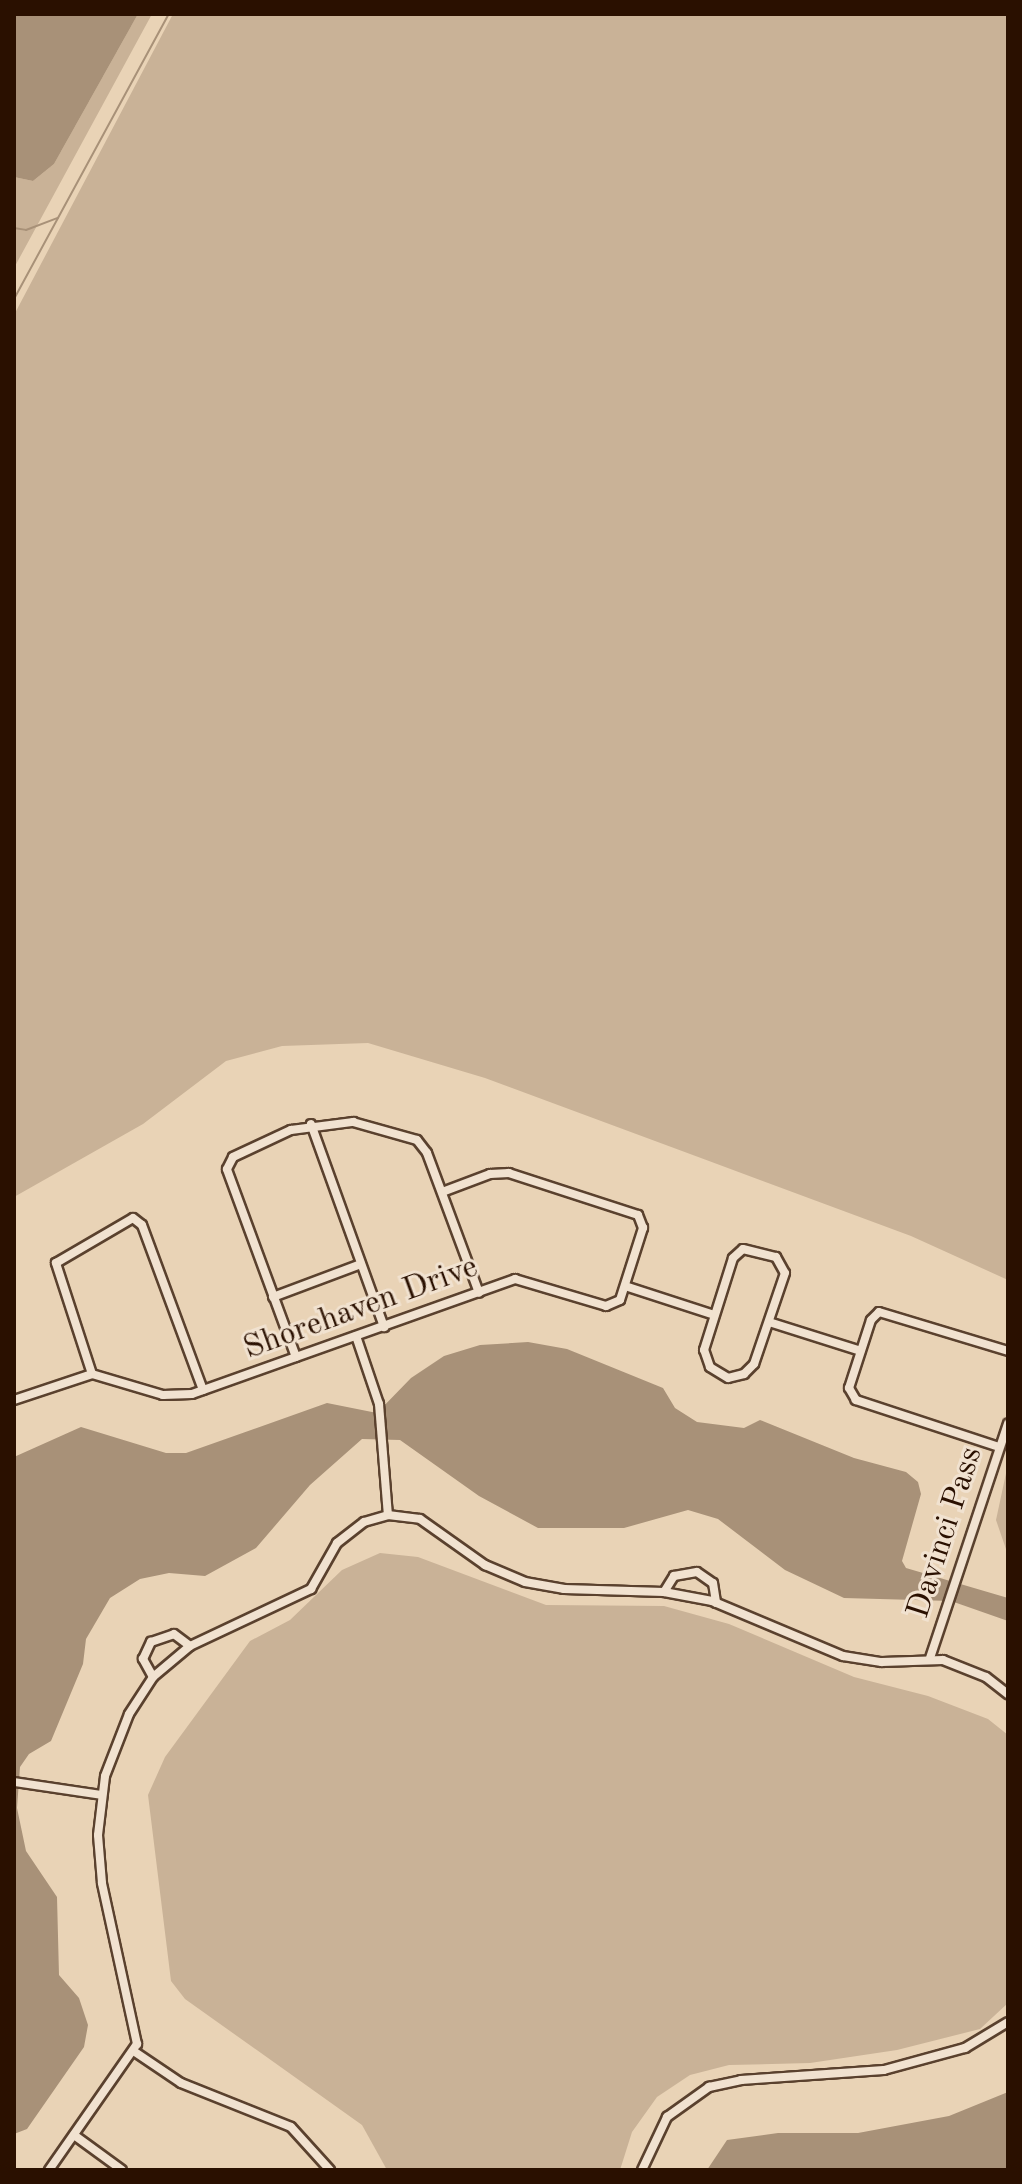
<!DOCTYPE html>
<style>
body{margin:0}
#map{position:relative;width:1022px;height:2184px;overflow:hidden;background:#e9d3b6;font-family:"Old Standard TT",serif}
div>[style]{position:absolute}
.green>*{inset:0;background:#c9b297}
.water>*{inset:0;background:#a89178}
.stream>*{height:2px;margin:-1px;padding:0 1px;transform-origin:1px;border-radius:1px;background:#a89178}
.roads{filter:drop-shadow(2px 0 #5a412e) drop-shadow(-2px 0 #5a412e) drop-shadow(0 2px #5a412e) drop-shadow(0 -2px #5a412e)}
.minor>*{height:8px;margin:-4px;padding:0 4px;transform-origin:4px;border-radius:4px;background:#f1e2d0}
span{translate:-50% -50%;white-space:nowrap;text-align:center;line-height:1.15;-webkit-text-stroke:6px #f1e2d0;paint-order:stroke}
.street-label{font-size:32px;color:#2a1000}
.frame{position:absolute;inset:0;border:16px solid #2a1000;pointer-events:none}
</style>
<div id="map">
<div class="green">
<i style="clip-path:polygon(138px 14px,152px 14px,14px 268px,14px 177px,33px 181px,54px 164px)"></i>
<i style="clip-path:polygon(173px 14px,1008px 14px,1008px 1280px,911px 1236px,709px 1161px,485px 1078px,368px 1043px,282px 1046px,226px 1061px,143px 1124px,14px 1197px,14px 315px)"></i>
<i style="clip-path:polygon(1008px 1464px,1008px 1555px,996px 1520px)"></i>
<i style="clip-path:polygon(380px 1553px,418px 1557px,546px 1605px,664px 1606px,729px 1624px,854px 1677px,928px 1696px,988px 1719px,1008px 1735px,1008px 2003px,980px 2029px,897px 2050px,810px 2063px,729px 2065px,690px 2075px,657px 2097px,632px 2132px,620px 2170px,387px 2170px,362px 2125px,185px 1999px,171px 1981px,148px 1795px,165px 1757px,250px 1641px,290px 1620px,342px 1570px)"></i>
</div>
<div class="water">
<i style="clip-path:polygon(14px 14px,138px 14px,54px 164px,33px 181px,14px 177px)"></i>
<i style="clip-path:polygon(528px 1342px,567px 1349px,663px 1388px,675px 1408px,697px 1422px,744px 1428px,760px 1420px,854px 1458px,906px 1472px,918px 1482px,921px 1494px,902px 1561px,906px 1568px,1008px 1598px,1008px 1621px,951px 1601px,844px 1598px,785px 1570px,718px 1519px,688px 1510px,624px 1528px,538px 1528px,479px 1496px,400px 1440px,362px 1439px,310px 1485px,256px 1548px,205px 1576px,169px 1573px,140px 1579px,110px 1598px,86px 1639px,83px 1664px,51px 1741px,29px 1754px,20px 1767px,17px 1808px,26px 1851px,57px 1897px,59px 1975px,79px 1998px,88px 2025px,84px 2047px,27px 2129px,14px 2134px,14px 1457px,81px 1427px,166px 1453px,186px 1453px,327px 1403px,377px 1413px,411px 1378px,444px 1356px,480px 1345px)"></i>
<i style="clip-path:polygon(1008px 2092px,1008px 2170px,707px 2170px,727px 2140px,778px 2133px,858px 2133px,949px 2116px)"></i>
</div>
<div class="stream">
<i style="left:14px;top:228px;width:12px;rotate:9deg"></i>
<i style="left:26px;top:230px;width:34px;rotate:-21deg"></i>
<i style="left:14px;top:299px;width:324px;rotate:-61.5deg"></i>
</div>
<div class="roads">
<div class="minor">
<i style="left:311px;top:1124px;width:216px;rotate:70.2deg"></i>
<i style="left:743px;top:1249px;width:34px;rotate:14deg"></i>
<i style="left:776px;top:1257px;width:18px;rotate:61deg"></i>
<i style="left:785px;top:1273px;width:96px;rotate:108.8deg"></i>
<i style="left:754px;top:1364px;width:14px;rotate:135deg"></i>
<i style="left:744px;top:1374px;width:16px;rotate:166deg"></i>
<i style="left:728px;top:1378px;width:21px;rotate:-149deg"></i>
<i style="left:710px;top:1367px;width:18px;rotate:-109deg"></i>
<i style="left:704px;top:1350px;width:96px;rotate:-72.5deg"></i>
<i style="left:733px;top:1258px;width:13px;rotate:-42deg"></i>
<i style="left:625px;top:1286px;width:94px;rotate:18deg"></i>
<i style="left:273px;top:1297px;width:94px;rotate:-20.6deg"></i>
<i style="left:769px;top:1322px;width:96px;rotate:17.5deg"></i>
<i style="left:356px;top:1336px;width:72px;rotate:71.3deg"></i>
<i style="left:379px;top:1404px;width:111px;rotate:85.4deg"></i>
<i style="left:296px;top:1357px;width:200px;rotate:-110.2deg"></i>
<i style="left:227px;top:1169px;width:13px;rotate:-63deg"></i>
<i style="left:233px;top:1157px;width:64px;rotate:-25deg"></i>
<i style="left:291px;top:1130px;width:63px;rotate:-7.4deg"></i>
<i style="left:353px;top:1122px;width:66px;rotate:15.7deg"></i>
<i style="left:417px;top:1140px;width:16px;rotate:52deg"></i>
<i style="left:427px;top:1153px;width:149px;rotate:69.6deg"></i>
<i style="left:92px;top:1374px;width:117px;rotate:-108deg"></i>
<i style="left:56px;top:1263px;width:89px;rotate:-30.3deg"></i>
<i style="left:133px;top:1218px;width:11px;rotate:38deg"></i>
<i style="left:142px;top:1225px;width:176px;rotate:69.7deg"></i>
<i style="left:14px;top:1400px;width:82px;rotate:-18.4deg"></i>
<i style="left:92px;top:1374px;width:74px;rotate:16.5deg"></i>
<i style="left:163px;top:1395px;width:29px;rotate:-2deg"></i>
<i style="left:192px;top:1394px;width:343px;rotate:-19.6deg"></i>
<i style="left:515px;top:1279px;width:95px;rotate:16.5deg"></i>
<i style="left:606px;top:1306px;width:15px;rotate:-23deg"></i>
<i style="left:620px;top:1300px;width:76px;rotate:-72.3deg"></i>
<i style="left:643px;top:1228px;width:14px;rotate:-111deg"></i>
<i style="left:638px;top:1215px;width:136px;rotate:-162deg"></i>
<i style="left:509px;top:1173px;width:19px;rotate:177deg"></i>
<i style="left:490px;top:1174px;width:51px;rotate:159.4deg"></i>
<i style="left:999px;top:1447px;width:151px;rotate:-161.8deg"></i>
<i style="left:856px;top:1400px;width:14px;rotate:-120deg"></i>
<i style="left:849px;top:1388px;width:71px;rotate:-72.1deg"></i>
<i style="left:871px;top:1320px;width:11px;rotate:-45deg"></i>
<i style="left:879px;top:1312px;width:135px;rotate:16.8deg"></i>
<i style="left:664px;top:1592px;width:19px;rotate:-58deg"></i>
<i style="left:674px;top:1576px;width:23px;rotate:-10deg"></i>
<i style="left:697px;top:1572px;width:19px;rotate:35deg"></i>
<i style="left:713px;top:1583px;width:20px;rotate:81deg"></i>
<i style="left:930px;top:1658px;width:247px;rotate:-71.6deg"></i>
<i style="left:153px;top:1677px;width:21px;rotate:-119deg"></i>
<i style="left:143px;top:1659px;width:19px;rotate:-65deg"></i>
<i style="left:151px;top:1642px;width:24px;rotate:-19deg"></i>
<i style="left:174px;top:1634px;width:20px;rotate:37deg"></i>
<i style="left:14px;top:1782px;width:89px;rotate:8.4deg"></i>
<i style="left:135px;top:2052px;width:55px;rotate:34deg"></i>
<i style="left:181px;top:2083px;width:118px;rotate:21.8deg"></i>
<i style="left:291px;top:2127px;width:58px;rotate:47.8deg"></i>
<i style="left:74px;top:2135px;width:59px;rotate:36.1deg"></i>
<i style="left:49px;top:2170px;width:154px;rotate:-55.1deg"></i>
<i style="left:137px;top:2044px;width:165px;rotate:-102.3deg"></i>
<i style="left:102px;top:1883px;width:48px;rotate:-94.8deg"></i>
<i style="left:98px;top:1835px;width:59px;rotate:-83.2deg"></i>
<i style="left:105px;top:1776px;width:66px;rotate:-68.8deg"></i>
<i style="left:129px;top:1714px;width:44px;rotate:-57deg"></i>
<i style="left:153px;top:1677px;width:48px;rotate:-40deg"></i>
<i style="left:190px;top:1646px;width:134px;rotate:-25.2deg"></i>
<i style="left:311px;top:1589px;width:53px;rotate:-60.5deg"></i>
<i style="left:337px;top:1543px;width:34px;rotate:-38deg"></i>
<i style="left:364px;top:1522px;width:25px;rotate:-16deg"></i>
<i style="left:388px;top:1515px;width:32px;rotate:7deg"></i>
<i style="left:420px;top:1519px;width:80px;rotate:35.3deg"></i>
<i style="left:485px;top:1565px;width:43px;rotate:23deg"></i>
<i style="left:525px;top:1582px;width:40px;rotate:10deg"></i>
<i style="left:564px;top:1589px;width:100px;rotate:1.7deg"></i>
<i style="left:664px;top:1592px;width:49px;rotate:10.6deg"></i>
<i style="left:712px;top:1601px;width:142px;rotate:22.8deg"></i>
<i style="left:843px;top:1656px;width:39px;rotate:9deg"></i>
<i style="left:882px;top:1662px;width:61px;rotate:-1.9deg"></i>
<i style="left:943px;top:1660px;width:46px;rotate:21.6deg"></i>
<i style="left:986px;top:1677px;width:28px;rotate:38deg"></i>
<i style="left:642px;top:2170px;width:59px;rotate:-64.7deg"></i>
<i style="left:667px;top:2117px;width:52px;rotate:-35.5deg"></i>
<i style="left:709px;top:2087px;width:33px;rotate:-12deg"></i>
<i style="left:741px;top:2080px;width:143px;rotate:-4deg"></i>
<i style="left:884px;top:2070px;width:84px;rotate:-15.2deg"></i>
<i style="left:965px;top:2048px;width:50px;rotate:-31.2deg"></i>
</div>
</div>
<div class="street-label">
<span style="left:361px;top:1309px;rotate:-20deg">Shorehaven Drive</span>
<span style="left:946px;top:1533px;rotate:-72deg">Davinci Pass</span>
</div>
<div class="frame"></div>
</div>
